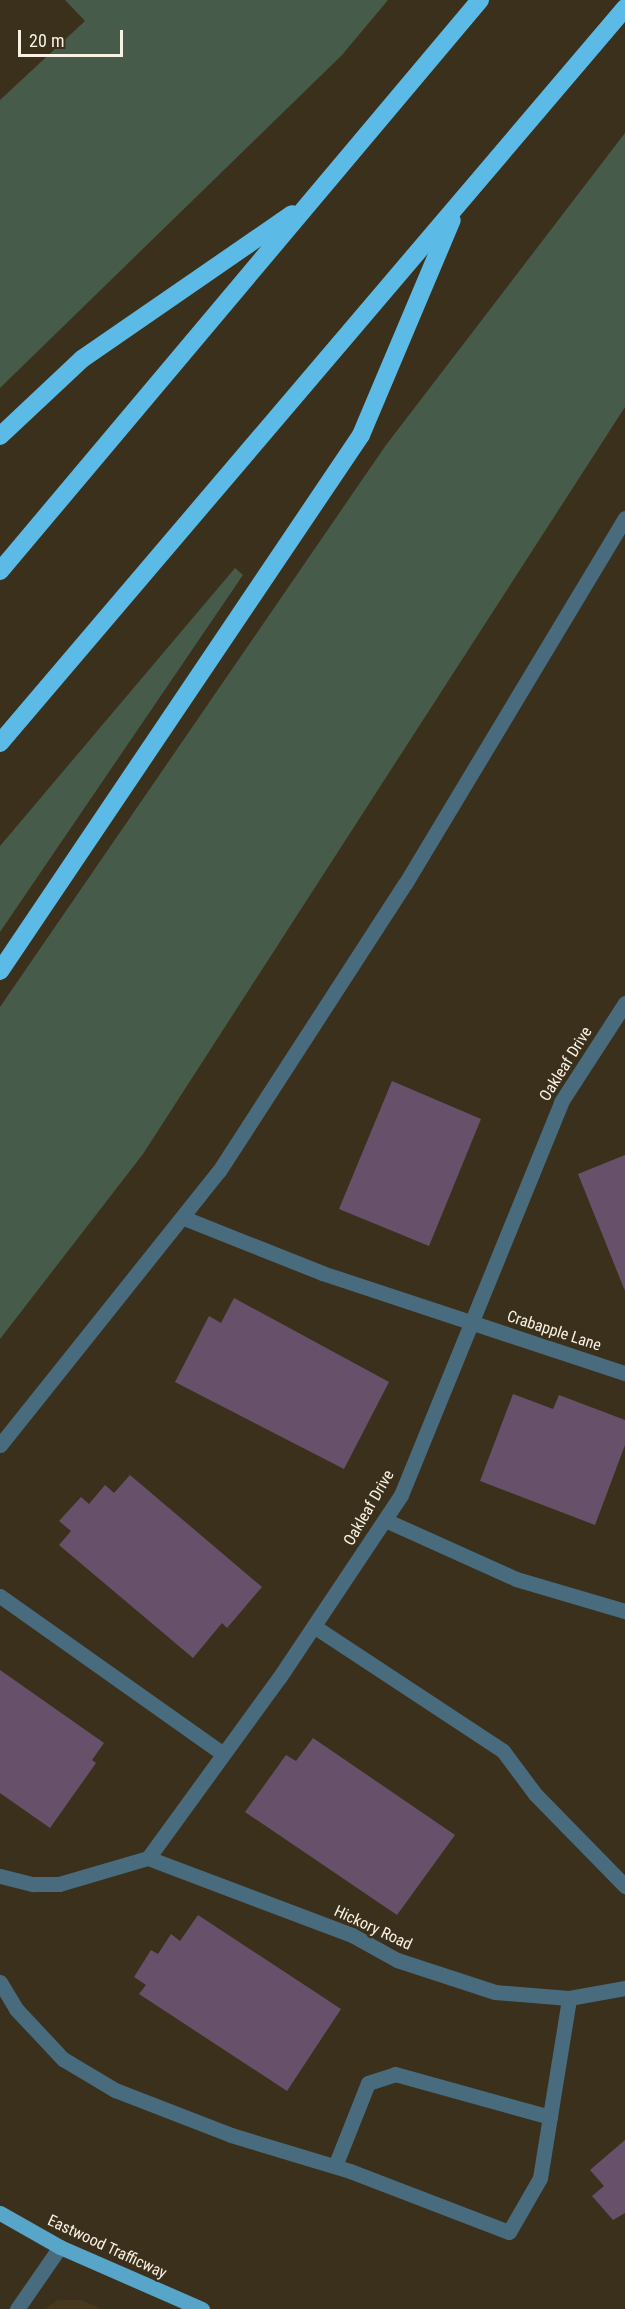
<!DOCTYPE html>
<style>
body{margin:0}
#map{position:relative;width:625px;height:2309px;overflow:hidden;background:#3b301c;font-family:"Roboto Condensed",sans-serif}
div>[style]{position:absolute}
.built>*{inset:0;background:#45381c}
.green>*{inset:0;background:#465b4a}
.building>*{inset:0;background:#67506a}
.minor>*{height:15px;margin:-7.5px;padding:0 7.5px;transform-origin:7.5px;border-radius:7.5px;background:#486c7e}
.major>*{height:15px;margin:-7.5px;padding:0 7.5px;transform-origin:7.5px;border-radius:7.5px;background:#57a5c9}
.highway>*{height:18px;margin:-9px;padding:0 9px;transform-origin:9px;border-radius:9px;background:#5bbbe6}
span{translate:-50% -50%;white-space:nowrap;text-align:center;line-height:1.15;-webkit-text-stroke:5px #3b301c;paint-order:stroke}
.street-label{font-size:16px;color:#f8f1e4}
.scale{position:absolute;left:18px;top:30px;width:105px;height:27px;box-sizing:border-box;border:3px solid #f8f1e4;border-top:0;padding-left:8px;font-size:18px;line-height:21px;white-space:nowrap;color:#f8f1e4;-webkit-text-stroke:4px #3b301c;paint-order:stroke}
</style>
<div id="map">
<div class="built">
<i style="clip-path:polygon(58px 2300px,81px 2300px,101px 2309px,45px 2309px)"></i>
</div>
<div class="green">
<i style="clip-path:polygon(65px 0,388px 0,342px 55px,0 388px,0 100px,85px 21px)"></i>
<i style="clip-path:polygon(625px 133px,625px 407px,143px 1154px,0 1339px,0 1007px,386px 445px)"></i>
<i style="clip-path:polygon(235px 568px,243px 575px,0 932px,0 846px)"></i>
</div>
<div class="building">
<i style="clip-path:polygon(392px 1081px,481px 1119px,429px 1246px,339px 1209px)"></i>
<i style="clip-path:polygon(625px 1155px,625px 1291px,578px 1174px)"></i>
<i style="clip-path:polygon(234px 1298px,389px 1382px,344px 1469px,175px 1382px,209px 1316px,221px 1323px)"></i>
<i style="clip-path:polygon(513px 1394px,553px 1409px,559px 1395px,625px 1420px,625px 1445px,595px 1525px,480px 1481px)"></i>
<i style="clip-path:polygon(130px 1475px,262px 1587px,227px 1628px,222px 1623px,193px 1658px,59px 1545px,71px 1531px,59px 1521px,81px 1497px,89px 1504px,105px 1485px,114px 1493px)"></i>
<i style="clip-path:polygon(0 1670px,104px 1743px,92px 1760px,96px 1763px,50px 1828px,0 1793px)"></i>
<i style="clip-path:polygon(313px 1738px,455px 1835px,397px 1915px,245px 1812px,286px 1755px,296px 1761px)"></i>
<i style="clip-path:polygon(198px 1915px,341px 2009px,287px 2091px,139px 1994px,146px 1985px,134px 1977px,151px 1950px,158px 1954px,171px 1934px,180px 1941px)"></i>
<i style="clip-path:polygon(625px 2140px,625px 2213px,613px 2220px,592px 2196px,604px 2186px,590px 2170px)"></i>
</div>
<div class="minor">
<i style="left:184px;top:1218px;width:149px;rotate:21.7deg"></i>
<i style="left:322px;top:1273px;width:319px;rotate:18.3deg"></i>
<i style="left:0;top:1445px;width:351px;rotate:-51.4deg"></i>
<i style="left:219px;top:1171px;width:342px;rotate:-57.1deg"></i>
<i style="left:405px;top:884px;width:427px;rotate:-59deg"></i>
<i style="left:385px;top:1520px;width:144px;rotate:24.2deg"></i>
<i style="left:516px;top:1579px;width:114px;rotate:16.4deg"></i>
<i style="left:0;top:1596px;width:272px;rotate:35.3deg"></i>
<i style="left:315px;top:1627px;width:225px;rotate:33.4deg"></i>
<i style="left:503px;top:1751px;width:54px;rotate:53.3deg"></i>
<i style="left:535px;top:1794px;width:129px;rotate:45.6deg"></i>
<i style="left:148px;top:1858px;width:218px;rotate:20.7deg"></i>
<i style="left:352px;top:1935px;width:51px;rotate:29.1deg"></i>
<i style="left:397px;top:1960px;width:103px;rotate:18.1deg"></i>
<i style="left:495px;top:1992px;width:74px;rotate:4.6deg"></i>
<i style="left:569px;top:1998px;width:57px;rotate:-10.1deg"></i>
<i style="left:0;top:1876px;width:34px;rotate:14deg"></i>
<i style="left:33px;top:1884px;width:26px"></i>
<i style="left:59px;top:1884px;width:93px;rotate:-16.3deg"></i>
<i style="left:148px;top:1858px;width:223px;rotate:-54deg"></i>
<i style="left:279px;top:1678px;width:220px;rotate:-56.3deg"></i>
<i style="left:401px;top:1495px;width:424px;rotate:-67.8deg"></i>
<i style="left:561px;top:1102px;width:118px;rotate:-57.1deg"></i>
<i style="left:0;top:1982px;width:31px;rotate:59deg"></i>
<i style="left:16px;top:2009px;width:69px;rotate:46.8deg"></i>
<i style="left:63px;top:2059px;width:61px;rotate:30.8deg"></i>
<i style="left:115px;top:2090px;width:124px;rotate:21.2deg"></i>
<i style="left:231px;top:2135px;width:124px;rotate:16.8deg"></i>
<i style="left:350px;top:2171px;width:170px;rotate:21deg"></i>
<i style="left:509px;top:2232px;width:62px;rotate:-60.1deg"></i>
<i style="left:540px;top:2178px;width:182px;rotate:-80.8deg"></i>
<i style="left:335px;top:2166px;width:89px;rotate:-68.3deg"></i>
<i style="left:368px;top:2083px;width:28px;rotate:-18deg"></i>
<i style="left:395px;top:2074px;width:161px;rotate:15.5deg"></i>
<i style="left:17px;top:2309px;width:75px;rotate:-55.3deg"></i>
</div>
<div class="major">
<i style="left:0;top:2213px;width:69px;rotate:29.5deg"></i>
<i style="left:60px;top:2247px;width:155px;rotate:23.6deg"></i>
</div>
<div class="highway">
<i style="left:0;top:436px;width:112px;rotate:-43.2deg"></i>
<i style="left:82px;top:359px;width:255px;rotate:-34.6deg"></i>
<i style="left:0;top:571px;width:746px;rotate:-49.95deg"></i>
<i style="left:0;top:743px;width:965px;rotate:-49.62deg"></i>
<i style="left:0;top:971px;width:646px;rotate:-56.04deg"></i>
<i style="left:361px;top:435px;width:233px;rotate:-67.1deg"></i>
</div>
<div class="street-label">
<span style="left:566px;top:1064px;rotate:-58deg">Oakleaf Drive</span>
<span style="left:554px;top:1331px;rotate:18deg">Crabapple Lane</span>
<span style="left:369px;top:1508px;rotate:-60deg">Oakleaf Drive</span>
<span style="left:373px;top:1928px;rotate:25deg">Hickory Road</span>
<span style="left:107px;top:2247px;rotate:25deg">Eastwood Trafficway</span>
</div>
<div class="scale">20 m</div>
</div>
